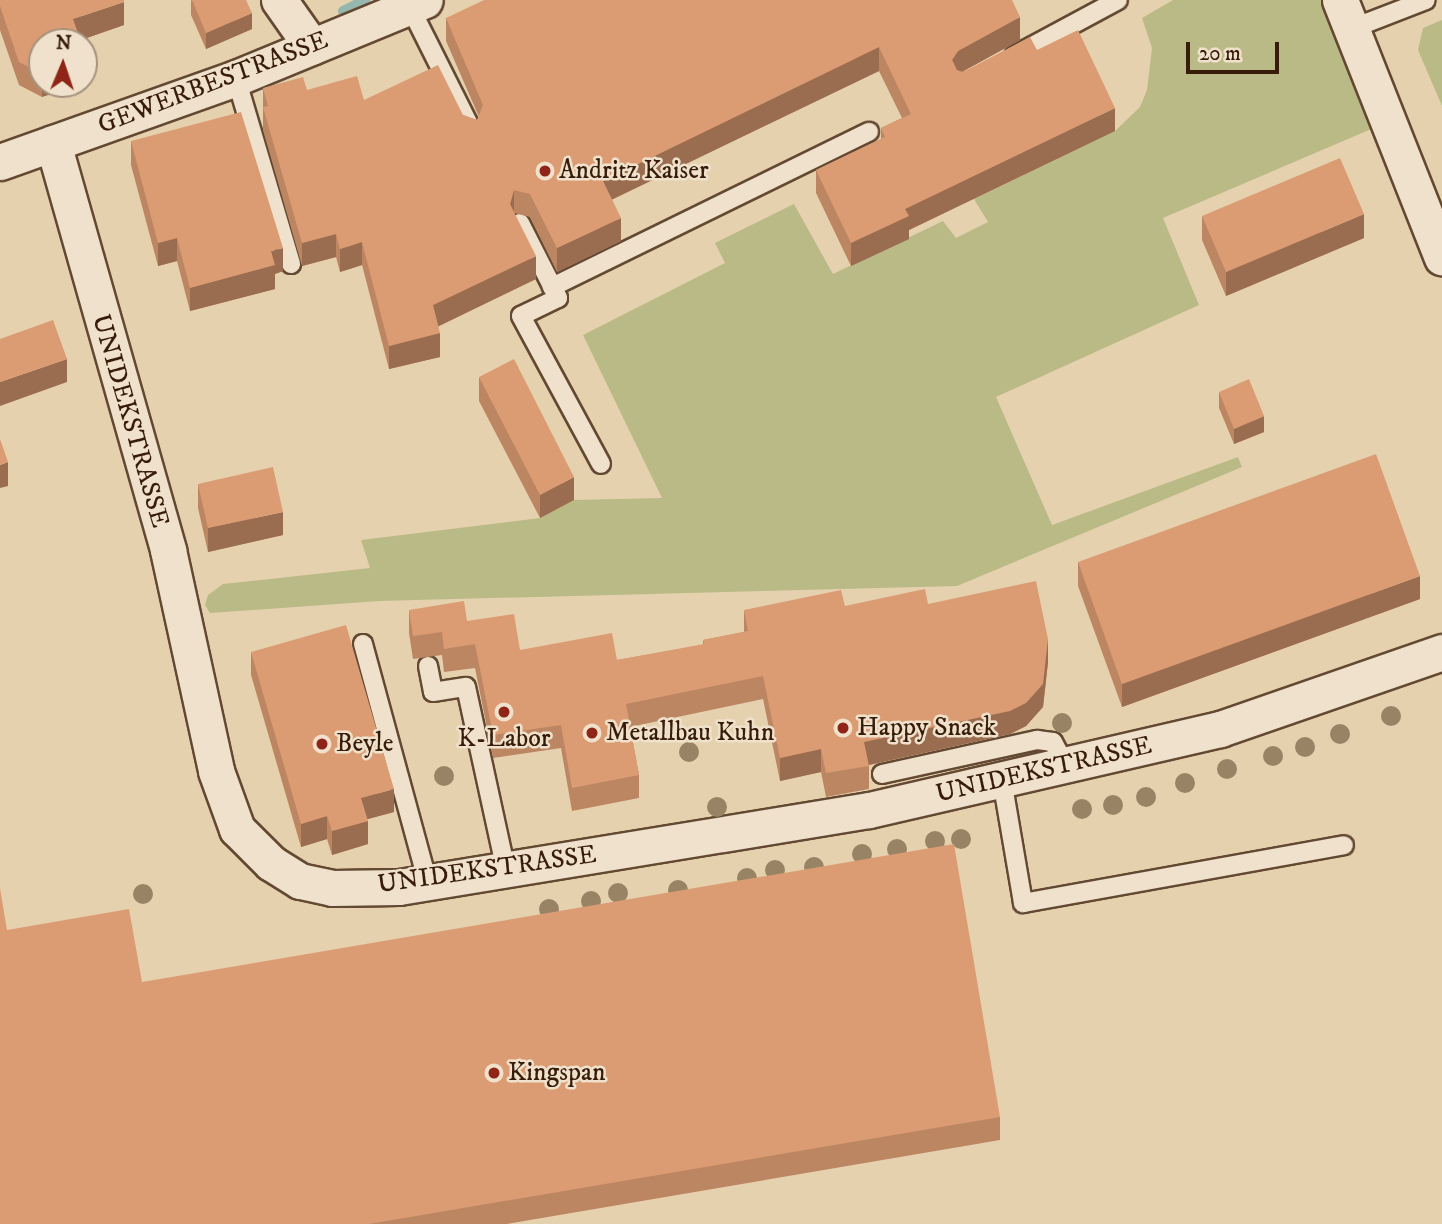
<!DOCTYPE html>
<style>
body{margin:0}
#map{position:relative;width:1442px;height:1224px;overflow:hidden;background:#e6d1af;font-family:"IM FELL DW Pica",serif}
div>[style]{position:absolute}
.green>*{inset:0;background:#baba87}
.stream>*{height:10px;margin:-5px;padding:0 5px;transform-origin:5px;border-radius:5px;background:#96b7ae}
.roads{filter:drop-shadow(2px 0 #634932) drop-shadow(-2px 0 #634932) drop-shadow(0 2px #634932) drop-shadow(0 -2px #634932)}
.lane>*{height:18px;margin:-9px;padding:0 9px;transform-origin:9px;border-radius:9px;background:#efe1cb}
.street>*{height:35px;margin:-17.5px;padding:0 17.5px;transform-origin:17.5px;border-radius:17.5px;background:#efe1cb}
.trees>*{width:20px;height:20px;margin:-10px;border-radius:50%;background:#988365}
.wall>*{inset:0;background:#bd8663}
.shaded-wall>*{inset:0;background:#9a6d50}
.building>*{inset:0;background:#dc9c73}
.dots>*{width:19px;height:19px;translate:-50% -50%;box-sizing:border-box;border:4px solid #efe1cb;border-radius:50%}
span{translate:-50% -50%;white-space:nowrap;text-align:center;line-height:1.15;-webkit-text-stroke:5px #efe1cb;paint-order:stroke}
.street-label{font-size:26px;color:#371c09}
.poi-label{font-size:26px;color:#371c09}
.left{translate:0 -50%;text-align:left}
.north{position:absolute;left:28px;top:28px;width:70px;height:70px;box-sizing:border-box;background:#efe1cb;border:2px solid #a5927d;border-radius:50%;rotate:2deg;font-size:19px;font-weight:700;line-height:28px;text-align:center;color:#371c09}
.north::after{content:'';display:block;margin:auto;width:24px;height:32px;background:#8f2418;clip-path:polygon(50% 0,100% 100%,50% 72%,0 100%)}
.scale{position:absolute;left:1186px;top:42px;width:93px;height:32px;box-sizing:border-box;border:4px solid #371c09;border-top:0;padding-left:9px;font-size:21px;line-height:24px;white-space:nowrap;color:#371c09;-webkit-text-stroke:5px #efe1cb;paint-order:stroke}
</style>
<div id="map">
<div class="green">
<i style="clip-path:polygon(1173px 0,1325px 0,1376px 127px,1163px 218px,1199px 305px,996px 397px,1052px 525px,1238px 457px,1242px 467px,957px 586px,379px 601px,210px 613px,205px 605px,208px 595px,223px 584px,370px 568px,361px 540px,540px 518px,574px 500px,662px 498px,583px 335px,725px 263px,715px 243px,794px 204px,833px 274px,943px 221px,956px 238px,988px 222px,974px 199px,1115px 131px,1140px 107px,1147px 90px,1152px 48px,1142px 18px)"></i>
<i style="clip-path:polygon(1442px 20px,1442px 106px,1418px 50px,1423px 28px)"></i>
</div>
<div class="stream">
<i style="left:343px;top:11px;width:25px;rotate:-26deg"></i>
</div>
<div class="roads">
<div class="lane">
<i style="left:410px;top:7px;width:141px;rotate:63.4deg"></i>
<i style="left:1351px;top:29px;width:80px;rotate:-21.1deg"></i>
<i style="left:1014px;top:56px;width:118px;rotate:-28.3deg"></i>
<i style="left:236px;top:78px;width:194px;rotate:73.5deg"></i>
<i style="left:520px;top:223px;width:84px;rotate:63.1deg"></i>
<i style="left:558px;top:298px;width:41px;rotate:154.1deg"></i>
<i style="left:521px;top:316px;width:168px;rotate:61.6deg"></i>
<i style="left:552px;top:287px;width:353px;rotate:-26.1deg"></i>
<i style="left:363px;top:644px;width:248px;rotate:74.8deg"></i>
<i style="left:428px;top:666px;width:26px;rotate:79deg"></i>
<i style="left:433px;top:692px;width:33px;rotate:-9deg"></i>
<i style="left:466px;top:687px;width:187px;rotate:77.7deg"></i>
<i style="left:882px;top:774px;width:159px;rotate:-12.4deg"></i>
<i style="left:1037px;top:740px;width:16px;rotate:7deg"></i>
<i style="left:1053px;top:742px;width:26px;rotate:62deg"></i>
<i style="left:1002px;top:780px;width:125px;rotate:80.3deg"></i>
<i style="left:1023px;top:903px;width:326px;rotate:-10.2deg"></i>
</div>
<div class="street">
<i style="left:279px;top:0;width:57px;rotate:54.9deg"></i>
<i style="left:1340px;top:0;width:277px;rotate:68.4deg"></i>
<i style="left:53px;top:143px;width:423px;rotate:74.2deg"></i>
<i style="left:168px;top:550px;width:226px;rotate:77.7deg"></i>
<i style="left:216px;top:771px;width:62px;rotate:70.1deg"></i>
<i style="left:237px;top:829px;width:48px;rotate:45deg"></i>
<i style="left:271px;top:863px;width:34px;rotate:32deg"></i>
<i style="left:300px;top:881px;width:33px;rotate:12deg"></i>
<i style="left:332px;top:888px;width:67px;rotate:-0.9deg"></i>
<i style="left:399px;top:887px;width:476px;rotate:-9.3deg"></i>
<i style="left:869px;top:810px;width:360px;rotate:-13deg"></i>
<i style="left:1220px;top:729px;width:235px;rotate:-19.1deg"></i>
<i style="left:0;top:162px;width:251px;rotate:-19.6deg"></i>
<i style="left:236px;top:78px;width:204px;rotate:-22.4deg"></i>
</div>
</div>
<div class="trees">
<i style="left:1391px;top:716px"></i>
<i style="left:1062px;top:723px"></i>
<i style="left:1340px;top:734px"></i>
<i style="left:1305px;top:747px"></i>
<i style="left:689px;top:752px"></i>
<i style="left:1273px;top:756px"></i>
<i style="left:1227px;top:769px"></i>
<i style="left:444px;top:776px"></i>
<i style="left:1185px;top:783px"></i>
<i style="left:1146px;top:797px"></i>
<i style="left:1113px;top:805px"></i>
<i style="left:717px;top:807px"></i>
<i style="left:1082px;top:809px"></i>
<i style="left:961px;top:839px"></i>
<i style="left:935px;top:841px"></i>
<i style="left:897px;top:849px"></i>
<i style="left:862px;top:854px"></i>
<i style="left:814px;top:867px"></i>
<i style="left:775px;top:870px"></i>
<i style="left:747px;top:878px"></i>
<i style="left:678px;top:890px"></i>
<i style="left:618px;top:893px"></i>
<i style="left:143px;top:894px"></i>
<i style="left:591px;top:901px"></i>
<i style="left:549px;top:909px"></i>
</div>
<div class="wall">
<i style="clip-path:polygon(0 0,124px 25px,81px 40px,42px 97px,19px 85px,0 30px)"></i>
<i style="clip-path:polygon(191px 0,252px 29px,206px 49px,191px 15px)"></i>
<i style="clip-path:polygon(1013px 2px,1020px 40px,962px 72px,1037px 50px,1115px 131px,909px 230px,909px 239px,851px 266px,816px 193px,816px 170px,881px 139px,881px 128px,902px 118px,879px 71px,612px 199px,621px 241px,557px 272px,530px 217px,514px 213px,536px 279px,438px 326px,440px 357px,389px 369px,362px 265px,340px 272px,336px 257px,302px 266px,263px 130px,263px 88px,307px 90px,364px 100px,463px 115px,477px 120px,479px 117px,446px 41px,446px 18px)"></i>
<i style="clip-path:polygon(131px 141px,283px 271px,275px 274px,275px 289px,190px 311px,177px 261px,158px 266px,131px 165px)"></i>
<i style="clip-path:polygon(1202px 216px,1364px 238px,1226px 296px,1202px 240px)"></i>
<i style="clip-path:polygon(479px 377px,574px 500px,540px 518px,479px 401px)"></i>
<i style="clip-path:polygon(1219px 392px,1264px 432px,1234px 444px,1219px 408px)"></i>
<i style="clip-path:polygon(198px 484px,283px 535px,208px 552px,198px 508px)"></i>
<i style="clip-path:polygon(1078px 562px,1420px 599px,1122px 707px,1078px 586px)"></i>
<i style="clip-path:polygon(928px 604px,1048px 662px,1043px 707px,1026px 726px,1010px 734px,869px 765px,869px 789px,826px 797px,821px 772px,780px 781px,763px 699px,630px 727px,639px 775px,639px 798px,572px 811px,561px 748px,493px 758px,475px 668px,444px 672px,442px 655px,413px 659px,409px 633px,409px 610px,467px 621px,520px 650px,617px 660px,703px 645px,703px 640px,744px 632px,744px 610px)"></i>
<i style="clip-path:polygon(251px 652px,394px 812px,367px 819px,368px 844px,332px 855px,327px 839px,301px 847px,251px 675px)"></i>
<i style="clip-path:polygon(7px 930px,142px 982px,1000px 1117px,1000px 1140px,507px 1224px,0 1224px)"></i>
</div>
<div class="shaded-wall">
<i style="clip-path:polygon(124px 2px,124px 25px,75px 42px,73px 19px)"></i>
<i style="clip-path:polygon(252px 13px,252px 29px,206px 49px,206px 33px)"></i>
<i style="clip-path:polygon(1020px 17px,1020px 40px,958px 74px,952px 60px,958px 51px)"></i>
<i style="clip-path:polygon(879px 47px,879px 71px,603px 204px,603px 181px)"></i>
<i style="clip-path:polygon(87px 59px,87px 82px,84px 83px,84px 60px)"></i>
<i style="clip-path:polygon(42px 74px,42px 84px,82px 84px,42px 97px)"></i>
<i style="clip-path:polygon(1115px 108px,1115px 131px,909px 230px,909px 239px,851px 266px,851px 243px,905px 209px)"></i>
<i style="clip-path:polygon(514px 190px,514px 213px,510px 204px)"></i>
<i style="clip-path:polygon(1364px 214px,1364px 238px,1226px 296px,1226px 272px)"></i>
<i style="clip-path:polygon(621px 218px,621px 241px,557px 272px,557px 248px)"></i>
<i style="clip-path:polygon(336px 234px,336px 257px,302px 266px,302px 243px)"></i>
<i style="clip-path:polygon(177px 238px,177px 261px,158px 266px,158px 243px)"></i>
<i style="clip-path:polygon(362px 242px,362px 265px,340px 272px,340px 249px)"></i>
<i style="clip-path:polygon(283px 248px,283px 271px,275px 274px,275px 289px,190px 311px,190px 288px,271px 251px)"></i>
<i style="clip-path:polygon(536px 256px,536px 279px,433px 329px,433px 305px)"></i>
<i style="clip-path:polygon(440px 333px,440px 357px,389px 369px,389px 346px)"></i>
<i style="clip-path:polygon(67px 359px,67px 382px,0 406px,0 382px)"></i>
<i style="clip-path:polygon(1264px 416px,1264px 432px,1234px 444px,1234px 429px)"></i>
<i style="clip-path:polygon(8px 462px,8px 486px,0 488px,0 465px)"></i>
<i style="clip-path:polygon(574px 477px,574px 500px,540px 518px,540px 495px)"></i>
<i style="clip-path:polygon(283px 512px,283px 535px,208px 552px,208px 528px)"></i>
<i style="clip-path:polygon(1420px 576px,1420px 599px,1122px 707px,1122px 684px)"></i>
<i style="clip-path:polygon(1048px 639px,1048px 662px,1043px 707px,1026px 726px,1010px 734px,864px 766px,864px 742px)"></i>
<i style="clip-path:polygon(821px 749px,821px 772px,780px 781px,780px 758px)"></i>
<i style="clip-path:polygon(394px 789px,394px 812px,361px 821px,361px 798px)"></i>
<i style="clip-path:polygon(327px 816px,327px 839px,301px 847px,301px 824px)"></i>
<i style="clip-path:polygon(368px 821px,368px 844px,332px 855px,332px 831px)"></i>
</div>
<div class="building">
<i style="clip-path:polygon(0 0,124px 0,124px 2px,73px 19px,81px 42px,42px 42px,42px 74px,19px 62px,0 6px)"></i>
<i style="clip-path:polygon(192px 0,246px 0,252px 13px,206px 33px)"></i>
<i style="clip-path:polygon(484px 0,1012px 0,1020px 17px,958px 51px,952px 60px,957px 70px,963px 72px,1030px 37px,1037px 50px,1078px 30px,1115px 108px,905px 209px,909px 216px,851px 243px,816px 170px,885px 137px,881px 128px,911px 114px,879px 47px,603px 181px,621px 218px,557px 248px,530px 194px,514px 190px,510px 204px,536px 256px,433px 305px,440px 333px,389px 346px,362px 242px,340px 249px,336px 234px,302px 243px,263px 107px,268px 106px,263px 88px,303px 77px,307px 90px,357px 76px,364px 100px,438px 65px,463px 115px,477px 120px,483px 105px,446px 18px)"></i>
<i style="clip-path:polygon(241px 112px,283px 248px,271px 251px,275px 265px,190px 288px,177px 238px,158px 243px,131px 141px)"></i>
<i style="clip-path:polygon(1340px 158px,1364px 214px,1226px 272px,1202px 216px)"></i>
<i style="clip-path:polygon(53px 320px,67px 359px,0 382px,0 339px)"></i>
<i style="clip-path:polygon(514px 359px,574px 477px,540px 495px,479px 377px)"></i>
<i style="clip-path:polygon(1249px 379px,1264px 416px,1234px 429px,1219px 392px)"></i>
<i style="clip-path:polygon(0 439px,8px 462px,0 465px)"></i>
<i style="clip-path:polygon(1376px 454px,1420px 576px,1122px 684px,1078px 562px)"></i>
<i style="clip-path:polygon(273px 467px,283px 512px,208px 528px,198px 484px)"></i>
<i style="clip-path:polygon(1036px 581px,1048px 639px,1043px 684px,1026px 703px,1010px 711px,864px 742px,869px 766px,826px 773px,821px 749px,780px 758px,763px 676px,626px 704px,639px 775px,572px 788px,561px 725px,493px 735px,475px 644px,444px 649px,442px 632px,413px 636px,409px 610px,464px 601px,467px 621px,514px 614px,520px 650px,612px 633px,617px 660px,704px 644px,703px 640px,748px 631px,744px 610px,841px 590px,845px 606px,925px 589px,928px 604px)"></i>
<i style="clip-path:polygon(346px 625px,394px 789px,361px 798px,368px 821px,332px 831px,327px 816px,301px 824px,251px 652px)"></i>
<i style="clip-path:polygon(954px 844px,1000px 1117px,369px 1224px,0 1224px,0 888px,7px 930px,129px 909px,142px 982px)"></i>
</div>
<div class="dots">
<i style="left:545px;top:171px;background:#8f2418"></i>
<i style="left:504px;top:712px;background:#8f2418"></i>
<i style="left:843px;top:728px;background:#8f2418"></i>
<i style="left:592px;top:733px;background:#8f2418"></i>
<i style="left:322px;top:744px;background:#8f2418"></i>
<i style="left:494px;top:1073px;background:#8f2418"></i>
</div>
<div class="street-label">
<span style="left:213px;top:83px;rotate:-21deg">GEWERBESTRASSE</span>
<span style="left:130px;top:421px;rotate:74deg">UNIDEKSTRASSE</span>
<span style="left:1044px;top:770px;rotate:-13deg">UNIDEKSTRASSE</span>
<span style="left:487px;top:870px;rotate:-8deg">UNIDEKSTRASSE</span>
</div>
<div class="poi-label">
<span class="left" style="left:559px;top:171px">Andritz Kaiser</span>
<span class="left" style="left:857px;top:728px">Happy Snack</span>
<span class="left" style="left:606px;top:733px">Metallbau Kuhn</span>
<span style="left:504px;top:739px">K-Labor</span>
<span class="left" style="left:336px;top:744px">Beyle</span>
<span class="left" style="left:508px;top:1073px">Kingspan</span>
</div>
<div class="north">N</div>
<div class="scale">20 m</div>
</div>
